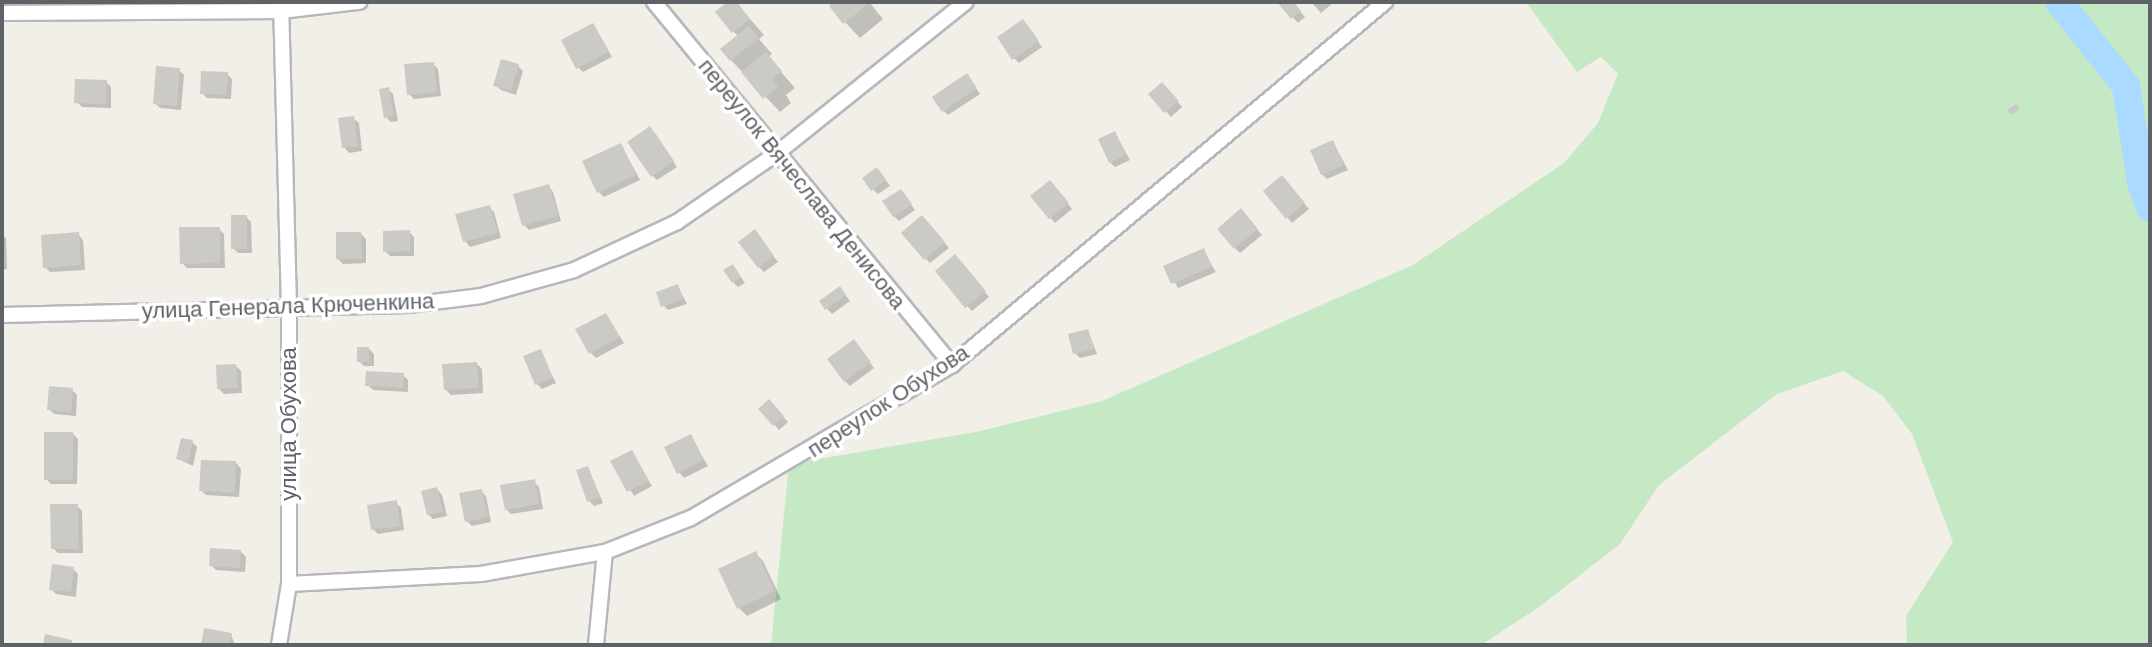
<!DOCTYPE html>
<meta charset="utf-8">
<style>
body{margin:0}
#map{position:relative;width:2152px;height:647px;overflow:hidden;background:#f1efe8;font-family:Helvetica,sans-serif}
div>[style]{position:absolute}
.green>*{inset:0;background:#c5e8c5}
.shadow>*{inset:0;background:#0003}
.river>*{height:28px;margin:-14px;padding:0 14px;transform-origin:14px;border-radius:14px;background:#aadaff}
.building>*{inset:0;background:#cccac5}
.roads{filter:drop-shadow(2px 0 #b5b8bc) drop-shadow(-2px 0 #b5b8bc) drop-shadow(0 2px #b5b8bc) drop-shadow(0 -2px #b5b8bc)}
.minor>*{height:14px;margin:-7px;padding:0 7px;transform-origin:7px;border-radius:7px;background:#fff}
span{translate:-50% -50%;white-space:nowrap;text-align:center;line-height:1.15;-webkit-text-stroke:7px #fff;paint-order:stroke}
.street-label{font-size:22px;color:#5f6368}
.frame{position:absolute;inset:0;border:4px solid #5f6368;pointer-events:none}
</style>
<div id="map">
<div class="green">
<i style="clip-path:polygon(1526px 2px,2150px 2px,2150px 645px,1907px 645px,1906px 616px,1953px 542px,1912px 434px,1883px 396px,1843px 371px,1777px 394px,1659px 485px,1620px 544px,1539px 607px,1481px 645px,771px 645px,789px 464px,976px 432px,1102px 401px,1413px 265px,1564px 163px,1598px 123px,1618px 74px,1601px 57px,1577px 72px)"></i>
</div>
<div class="shadow">
<i style="clip-path:polygon(730px 2px,735px 2px,764px 35px,759px 39px,772px 54px,768px 57px,795px 88px,786px 95px,791px 103px,780px 112px,731px 60px,739px 37px,734px 32px)"></i>
<i style="clip-path:polygon(838px 2px,869px 2px,883px 19px,860px 38px,845px 22px)"></i>
<i style="clip-path:polygon(1279px 2px,1292px 2px,1305px 17px,1298px 23px)"></i>
<i style="clip-path:polygon(1311px 2px,1334px 2px,1321px 13px)"></i>
<i style="clip-path:polygon(1023px 21px,1042px 47px,1019px 63px,1014px 58px)"></i>
<i style="clip-path:polygon(593px 25px,612px 57px,583px 72px,578px 67px)"></i>
<i style="clip-path:polygon(433px 64px,438px 69px,441px 96px,414px 99px,409px 94px)"></i>
<i style="clip-path:polygon(518px 66px,523px 71px,516px 95px,501px 90px,496px 85px)"></i>
<i style="clip-path:polygon(179px 70px,184px 75px,181px 110px,160px 108px,155px 103px)"></i>
<i style="clip-path:polygon(227px 74px,232px 79px,231px 99px,207px 98px,202px 93px)"></i>
<i style="clip-path:polygon(971px 81px,980px 94px,948px 115px,943px 110px)"></i>
<i style="clip-path:polygon(106px 82px,111px 87px,111px 108px,82px 107px,77px 102px)"></i>
<i style="clip-path:polygon(388px 89px,393px 94px,398px 121px,391px 122px,386px 117px)"></i>
<i style="clip-path:polygon(1167px 89px,1182px 107px,1171px 117px,1151px 94px)"></i>
<i style="clip-path:polygon(353px 118px,359px 123px,362px 151px,349px 153px,344px 147px)"></i>
<i style="clip-path:polygon(655px 133px,677px 167px,657px 180px,652px 175px)"></i>
<i style="clip-path:polygon(1115px 133px,1130px 160px,1115px 167px,1110px 162px)"></i>
<i style="clip-path:polygon(1333px 142px,1348px 170px,1327px 179px,1322px 174px)"></i>
<i style="clip-path:polygon(621px 145px,640px 180px,604px 197px,599px 192px)"></i>
<i style="clip-path:polygon(882px 175px,890px 186px,878px 194px,873px 189px)"></i>
<i style="clip-path:polygon(1287px 183px,1309px 209px,1292px 223px,1266px 192px)"></i>
<i style="clip-path:polygon(548px 186px,553px 192px,561px 221px,529px 230px,524px 225px)"></i>
<i style="clip-path:polygon(1054px 187px,1072px 209px,1055px 223px,1032px 197px)"></i>
<i style="clip-path:polygon(905px 196px,915px 210px,899px 221px,894px 216px)"></i>
<i style="clip-path:polygon(489px 207px,494px 212px,501px 238px,470px 247px,465px 241px)"></i>
<i style="clip-path:polygon(1246px 216px,1262px 235px,1240px 253px,1235px 248px)"></i>
<i style="clip-path:polygon(246px 217px,251px 222px,252px 253px,238px 253px,233px 248px)"></i>
<i style="clip-path:polygon(927px 222px,949px 248px,930px 263px,925px 258px)"></i>
<i style="clip-path:polygon(219px 229px,224px 234px,225px 268px,187px 268px,182px 263px)"></i>
<i style="clip-path:polygon(409px 232px,414px 237px,414px 256px,390px 256px,385px 251px)"></i>
<i style="clip-path:polygon(2px 234px,6px 238px,7px 269px,2px 270px)"></i>
<i style="clip-path:polygon(78px 234px,83px 240px,85px 270px,50px 272px,45px 267px)"></i>
<i style="clip-path:polygon(361px 234px,366px 239px,366px 263px,343px 264px,338px 259px)"></i>
<i style="clip-path:polygon(759px 237px,778px 262px,764px 272px,759px 267px)"></i>
<i style="clip-path:polygon(1203px 251px,1216px 272px,1178px 288px,1166px 267px)"></i>
<i style="clip-path:polygon(960px 262px,989px 297px,972px 311px,967px 306px)"></i>
<i style="clip-path:polygon(733px 266px,745px 283px,738px 287px,733px 282px)"></i>
<i style="clip-path:polygon(678px 287px,687px 304px,668px 310px,663px 305px)"></i>
<i style="clip-path:polygon(844px 293px,850px 301px,832px 314px,821px 302px)"></i>
<i style="clip-path:polygon(606px 315px,624px 343px,596px 358px,591px 353px)"></i>
<i style="clip-path:polygon(1088px 331px,1097px 354px,1080px 358px,1075px 353px)"></i>
<i style="clip-path:polygon(858px 347px,874px 368px,850px 386px,845px 381px)"></i>
<i style="clip-path:polygon(369px 349px,374px 354px,374px 366px,364px 366px,359px 361px)"></i>
<i style="clip-path:polygon(540px 351px,556px 383px,542px 389px,537px 384px)"></i>
<i style="clip-path:polygon(477px 364px,482px 369px,483px 393px,451px 395px,446px 390px)"></i>
<i style="clip-path:polygon(236px 366px,241px 371px,242px 393px,224px 394px,219px 389px)"></i>
<i style="clip-path:polygon(403px 375px,408px 380px,408px 392px,373px 390px,368px 385px)"></i>
<i style="clip-path:polygon(72px 390px,77px 395px,76px 416px,54px 414px,49px 409px)"></i>
<i style="clip-path:polygon(774px 407px,788px 422px,779px 430px,761px 409px)"></i>
<i style="clip-path:polygon(73px 434px,78px 439px,77px 484px,51px 484px,46px 479px)"></i>
<i style="clip-path:polygon(690px 436px,708px 466px,684px 478px,679px 472px)"></i>
<i style="clip-path:polygon(192px 442px,197px 447px,193px 466px,178px 459px)"></i>
<i style="clip-path:polygon(631px 452px,652px 486px,634px 496px,613px 462px)"></i>
<i style="clip-path:polygon(236px 463px,241px 469px,239px 497px,206px 495px,201px 490px)"></i>
<i style="clip-path:polygon(588px 468px,603px 503px,594px 506px,589px 501px)"></i>
<i style="clip-path:polygon(534px 482px,539px 487px,543px 509px,511px 514px,506px 509px)"></i>
<i style="clip-path:polygon(437px 489px,442px 495px,447px 516px,433px 519px,428px 514px)"></i>
<i style="clip-path:polygon(481px 491px,486px 496px,491px 522px,472px 526px,467px 521px)"></i>
<i style="clip-path:polygon(396px 503px,401px 508px,404px 530px,378px 534px,373px 529px)"></i>
<i style="clip-path:polygon(77px 506px,82px 511px,83px 553px,58px 553px,53px 548px)"></i>
<i style="clip-path:polygon(241px 552px,246px 557px,245px 572px,216px 570px,211px 565px)"></i>
<i style="clip-path:polygon(755px 553px,763px 561px,781px 599px,747px 616px,739px 608px)"></i>
<i style="clip-path:polygon(73px 569px,78px 574px,76px 597px,56px 594px,51px 589px)"></i>
<i style="clip-path:polygon(231px 635px,235px 645px,203px 645px)"></i>
</div>
<div class="river">
<i style="left:2059px;top:2px;width:107px;rotate:51.4deg"></i>
<i style="left:2126px;top:86px;width:97px;rotate:81.1deg"></i>
<i style="left:2141px;top:182px;width:28px;rotate:71deg"></i>
</div>
<div class="building">
<i style="clip-path:polygon(727px 2px,737px 2px,750px 19px,732px 33px,715px 12px)"></i>
<i style="clip-path:polygon(834px 2px,871px 2px,843px 24px,829px 6px)"></i>
<i style="clip-path:polygon(1277px 2px,1294px 2px,1301px 11px,1291px 19px)"></i>
<i style="clip-path:polygon(1023px 19px,1039px 41px,1012px 60px,997px 37px)"></i>
<i style="clip-path:polygon(593px 23px,609px 51px,576px 69px,561px 40px)"></i>
<i style="clip-path:polygon(749px 26px,759px 38px,730px 61px,720px 49px)"></i>
<i style="clip-path:polygon(766px 52px,782px 71px,772px 79px,778px 87px,763px 99px,741px 72px)"></i>
<i style="clip-path:polygon(501px 59px,519px 64px,511px 91px,493px 86px)"></i>
<i style="clip-path:polygon(434px 62px,437px 92px,407px 95px,404px 64px)"></i>
<i style="clip-path:polygon(156px 66px,180px 68px,177px 106px,153px 104px)"></i>
<i style="clip-path:polygon(201px 71px,228px 72px,227px 95px,200px 94px)"></i>
<i style="clip-path:polygon(967px 73px,977px 88px,942px 112px,932px 97px)"></i>
<i style="clip-path:polygon(75px 79px,107px 80px,106px 104px,74px 103px)"></i>
<i style="clip-path:polygon(1162px 82px,1179px 101px,1164px 113px,1148px 94px)"></i>
<i style="clip-path:polygon(389px 87px,394px 116px,384px 118px,379px 89px)"></i>
<i style="clip-path:polygon(2016px 104px,2020px 109px,2011px 115px,2007px 110px)"></i>
<i style="clip-path:polygon(354px 116px,358px 146px,342px 148px,338px 118px)"></i>
<i style="clip-path:polygon(650px 126px,674px 161px,651px 177px,627px 142px)"></i>
<i style="clip-path:polygon(1115px 131px,1126px 155px,1109px 163px,1098px 139px)"></i>
<i style="clip-path:polygon(1333px 140px,1344px 165px,1321px 175px,1310px 150px)"></i>
<i style="clip-path:polygon(621px 143px,636px 175px,597px 193px,582px 161px)"></i>
<i style="clip-path:polygon(877px 167px,886px 180px,871px 191px,862px 178px)"></i>
<i style="clip-path:polygon(1282px 175px,1305px 203px,1286px 219px,1263px 191px)"></i>
<i style="clip-path:polygon(1050px 180px,1069px 203px,1049px 219px,1030px 196px)"></i>
<i style="clip-path:polygon(549px 184px,558px 216px,522px 226px,513px 194px)"></i>
<i style="clip-path:polygon(901px 189px,912px 204px,893px 217px,882px 201px)"></i>
<i style="clip-path:polygon(490px 205px,498px 233px,463px 242px,455px 214px)"></i>
<i style="clip-path:polygon(1241px 208px,1258px 229px,1234px 249px,1217px 229px)"></i>
<i style="clip-path:polygon(231px 215px,247px 215px,247px 249px,231px 249px)"></i>
<i style="clip-path:polygon(922px 215px,945px 242px,924px 260px,901px 233px)"></i>
<i style="clip-path:polygon(179px 227px,220px 227px,220px 263px,180px 264px)"></i>
<i style="clip-path:polygon(755px 229px,774px 256px,758px 268px,738px 242px)"></i>
<i style="clip-path:polygon(410px 230px,410px 251px,383px 252px,383px 231px)"></i>
<i style="clip-path:polygon(79px 232px,81px 265px,43px 268px,41px 235px)"></i>
<i style="clip-path:polygon(336px 232px,361px 232px,362px 259px,336px 259px)"></i>
<i style="clip-path:polygon(1204px 248px,1212px 267px,1171px 284px,1163px 266px)"></i>
<i style="clip-path:polygon(955px 254px,986px 291px,965px 308px,935px 271px)"></i>
<i style="clip-path:polygon(733px 264px,741px 277px,732px 283px,723px 270px)"></i>
<i style="clip-path:polygon(678px 284px,683px 299px,661px 307px,656px 292px)"></i>
<i style="clip-path:polygon(840px 286px,846px 295px,825px 310px,819px 301px)"></i>
<i style="clip-path:polygon(606px 313px,620px 337px,589px 354px,575px 329px)"></i>
<i style="clip-path:polygon(1088px 329px,1094px 349px,1073px 354px,1068px 334px)"></i>
<i style="clip-path:polygon(854px 339px,871px 362px,844px 382px,827px 359px)"></i>
<i style="clip-path:polygon(357px 347px,369px 347px,369px 362px,357px 362px)"></i>
<i style="clip-path:polygon(541px 349px,553px 378px,535px 385px,523px 356px)"></i>
<i style="clip-path:polygon(477px 362px,479px 388px,444px 390px,442px 364px)"></i>
<i style="clip-path:polygon(236px 364px,238px 388px,217px 389px,216px 365px)"></i>
<i style="clip-path:polygon(366px 371px,404px 373px,403px 388px,365px 386px)"></i>
<i style="clip-path:polygon(49px 386px,73px 388px,71px 412px,47px 410px)"></i>
<i style="clip-path:polygon(769px 399px,784px 416px,773px 426px,758px 409px)"></i>
<i style="clip-path:polygon(44px 432px,73px 432px,73px 480px,44px 480px)"></i>
<i style="clip-path:polygon(691px 434px,704px 460px,677px 474px,664px 447px)"></i>
<i style="clip-path:polygon(181px 438px,193px 440px,188px 462px,176px 459px)"></i>
<i style="clip-path:polygon(632px 450px,649px 481px,627px 492px,610px 461px)"></i>
<i style="clip-path:polygon(201px 460px,236px 461px,235px 493px,199px 491px)"></i>
<i style="clip-path:polygon(588px 466px,600px 498px,587px 502px,576px 470px)"></i>
<i style="clip-path:polygon(535px 479px,539px 504px,505px 510px,500px 485px)"></i>
<i style="clip-path:polygon(437px 487px,443px 512px,427px 515px,421px 491px)"></i>
<i style="clip-path:polygon(482px 489px,488px 517px,465px 522px,459px 493px)"></i>
<i style="clip-path:polygon(397px 500px,400px 526px,371px 530px,367px 505px)"></i>
<i style="clip-path:polygon(50px 504px,78px 504px,79px 549px,51px 549px)"></i>
<i style="clip-path:polygon(210px 548px,241px 550px,240px 568px,209px 566px)"></i>
<i style="clip-path:polygon(756px 551px,775px 591px,737px 609px,718px 569px)"></i>
<i style="clip-path:polygon(52px 564px,74px 567px,71px 592px,49px 590px)"></i>
<i style="clip-path:polygon(204px 628px,232px 633px,230px 645px,201px 645px)"></i>
<i style="clip-path:polygon(45px 634px,72px 640px,71px 645px,43px 645px)"></i>
</div>
<div class="roads">
<div class="minor">
<i style="left:654px;top:2px;width:470px;rotate:50.6deg"></i>
<i style="left:2px;top:13px;width:279px;rotate:-0.4deg"></i>
<i style="left:281px;top:11px;width:79px;rotate:-6.6deg"></i>
<i style="left:2px;top:315px;width:407px;rotate:-1.4deg"></i>
<i style="left:409px;top:305px;width:73px;rotate:-7.1deg"></i>
<i style="left:481px;top:296px;width:97px;rotate:-15.6deg"></i>
<i style="left:574px;top:270px;width:114px;rotate:-25deg"></i>
<i style="left:677px;top:222px;width:120px;rotate:-34.5deg"></i>
<i style="left:776px;top:154px;width:243px;rotate:-38.7deg"></i>
<i style="left:289px;top:584px;width:192px;rotate:-3deg"></i>
<i style="left:481px;top:574px;width:126px;rotate:-10.1deg"></i>
<i style="left:605px;top:552px;width:92px;rotate:-21.6deg"></i>
<i style="left:691px;top:518px;width:303px;rotate:-30.4deg"></i>
<i style="left:952px;top:365px;width:565px;rotate:-39.97deg"></i>
<i style="left:279px;top:645px;width:62px;rotate:-80.7deg"></i>
<i style="left:289px;top:584px;width:277px;rotate:-90deg"></i>
<i style="left:289px;top:307px;width:296px;rotate:-91.5deg"></i>
<i style="left:596px;top:645px;width:93px;rotate:-84.5deg"></i>
</div>
</div>
<div class="street-label">
<span style="left:802px;top:184px;rotate:51deg">переулок Вячеслава Денисова</span>
<span style="left:288px;top:306px;rotate:-2deg">улица Генерала Крюченкина</span>
<span style="left:888px;top:401px;rotate:-33deg">переулок Обухова</span>
<span style="left:289px;top:424px;rotate:-90deg">улица Обухова</span>
</div>
<div class="frame"></div>
</div>
